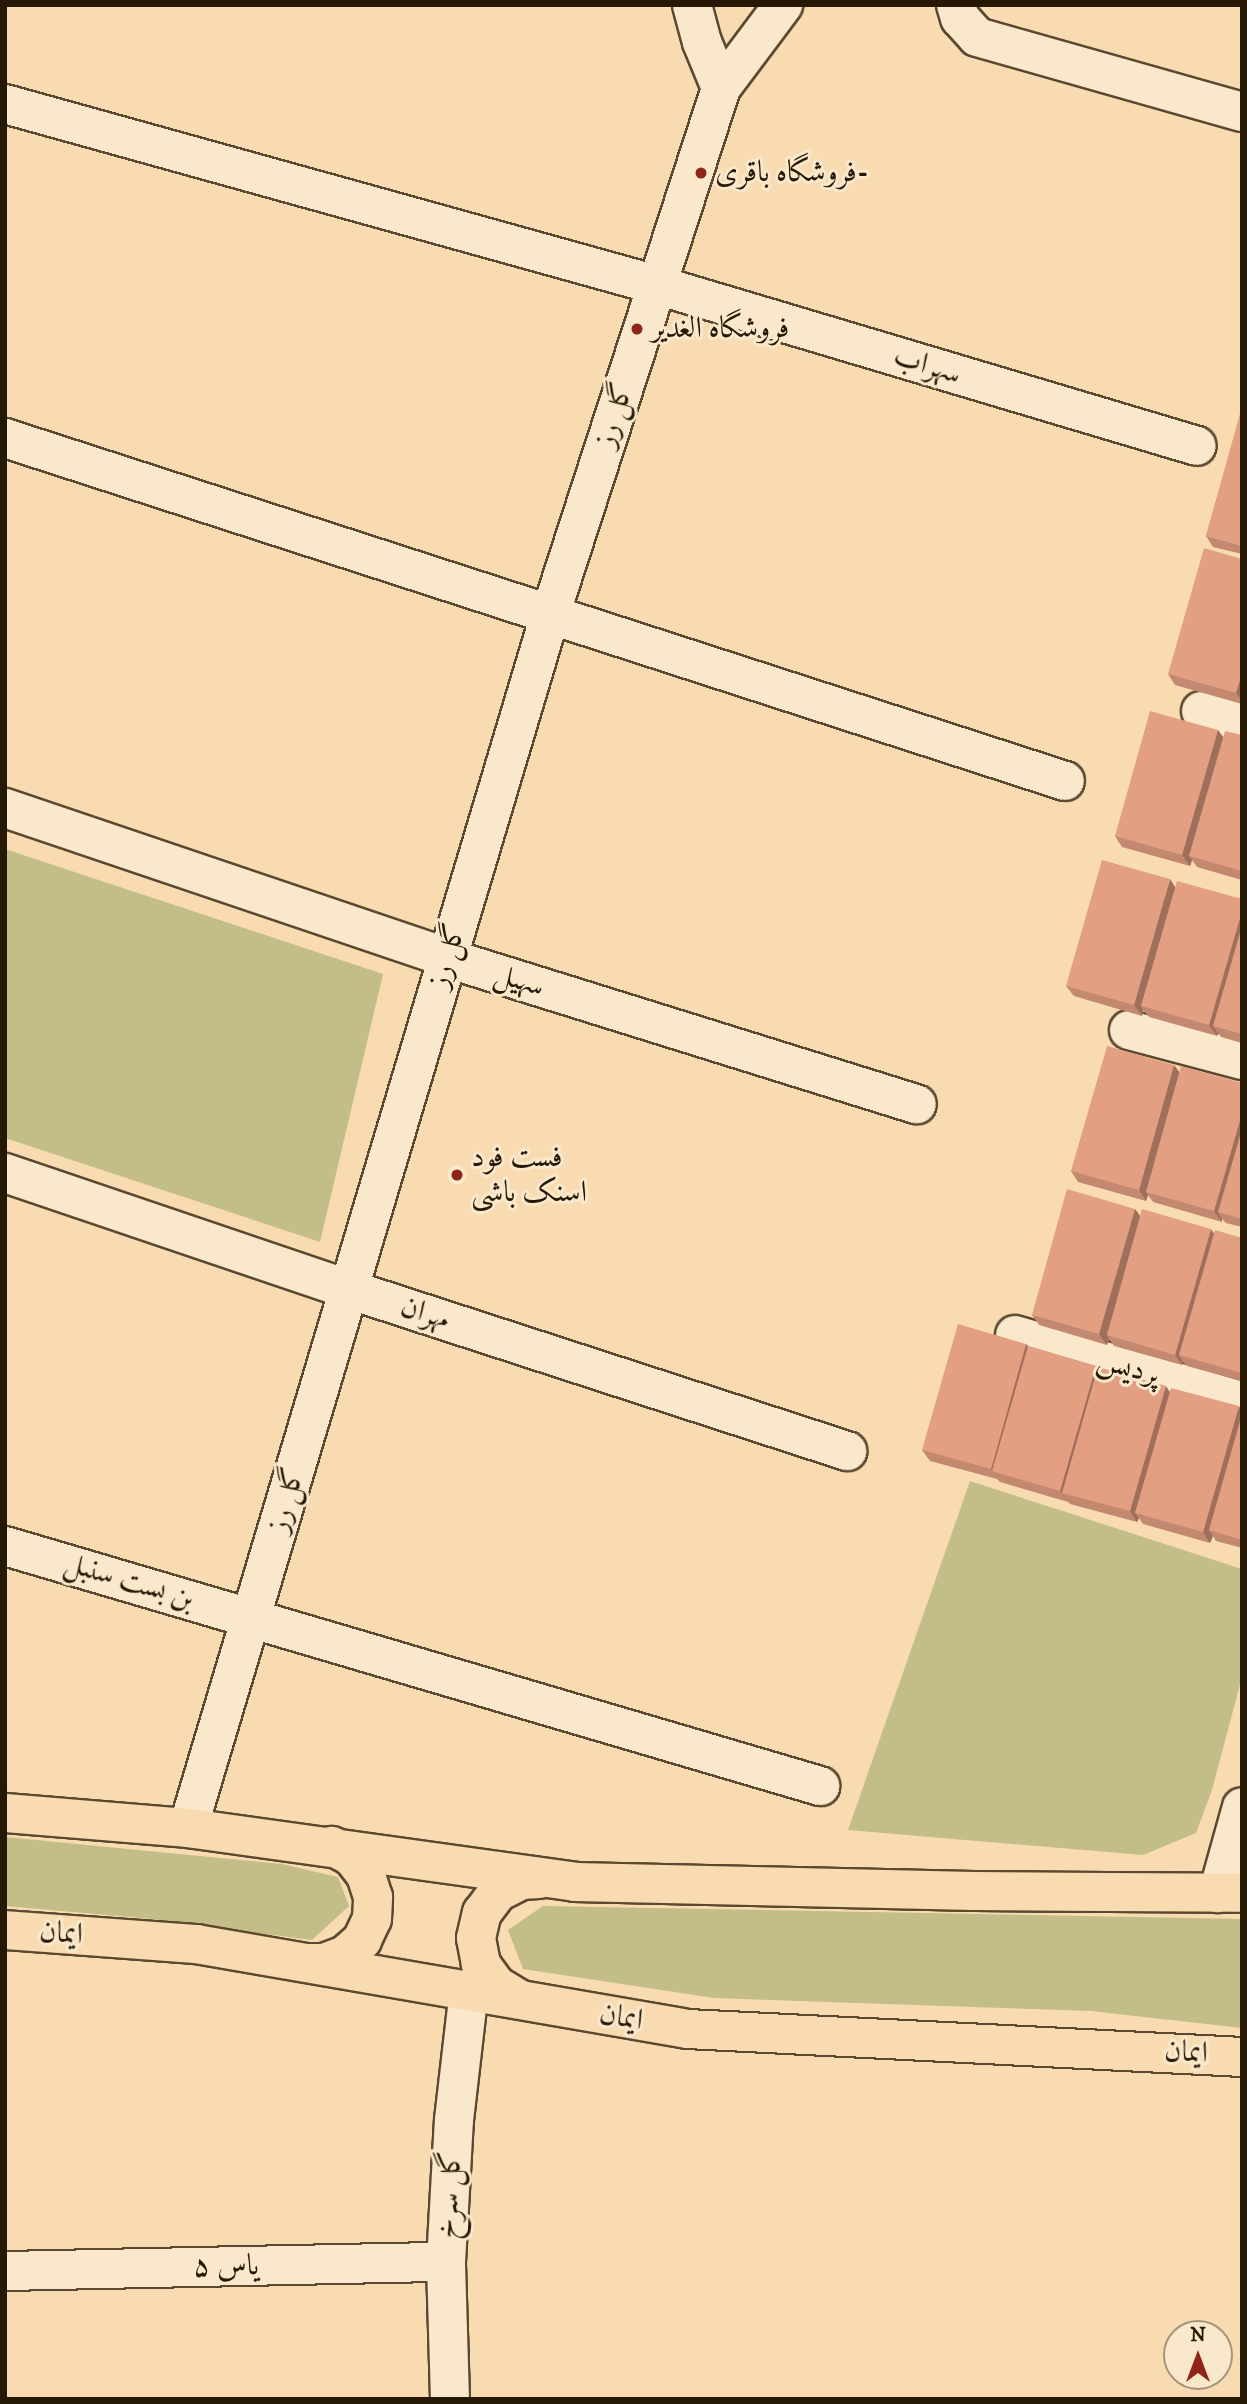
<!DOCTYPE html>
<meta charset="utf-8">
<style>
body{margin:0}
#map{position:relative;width:1247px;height:2404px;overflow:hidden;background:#f8dbb0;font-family:"IM FELL DW Pica",Amiri,serif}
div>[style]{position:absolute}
.green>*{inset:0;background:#c3be87}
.roads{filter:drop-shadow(2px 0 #5a4930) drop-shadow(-2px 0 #5a4930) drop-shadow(0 2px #5a4930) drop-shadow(0 -2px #5a4930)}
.minor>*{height:38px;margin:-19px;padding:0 19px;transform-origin:19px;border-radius:19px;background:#fae8cc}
.major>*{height:38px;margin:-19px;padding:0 19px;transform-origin:19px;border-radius:19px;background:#f8dbb0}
.wall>*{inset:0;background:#c38970}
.shaded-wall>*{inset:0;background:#9f6f5b}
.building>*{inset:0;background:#e39f82}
.dots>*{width:19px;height:19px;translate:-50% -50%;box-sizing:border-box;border:4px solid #fae8cc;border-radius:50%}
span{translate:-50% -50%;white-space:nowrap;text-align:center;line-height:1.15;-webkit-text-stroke:6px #fae8cc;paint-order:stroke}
.poi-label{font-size:30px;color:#251805}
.left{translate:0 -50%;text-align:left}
.street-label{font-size:30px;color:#251805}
.frame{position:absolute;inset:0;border:7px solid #251805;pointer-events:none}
.north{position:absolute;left:1163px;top:2320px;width:70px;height:70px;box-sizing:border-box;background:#fae8cc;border:2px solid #a5957c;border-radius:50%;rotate:0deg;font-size:19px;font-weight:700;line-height:28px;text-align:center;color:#251805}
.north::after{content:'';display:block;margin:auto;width:24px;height:32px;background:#8f2418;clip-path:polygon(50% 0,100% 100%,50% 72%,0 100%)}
</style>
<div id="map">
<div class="green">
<i style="clip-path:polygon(5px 849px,383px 974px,320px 1242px,5px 1138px)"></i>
<i style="clip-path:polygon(970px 1481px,1242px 1569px,1242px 1677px,1212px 1790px,1196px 1833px,1143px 1855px,848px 1830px)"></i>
<i style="clip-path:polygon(5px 1837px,282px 1864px,338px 1877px,349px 1906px,312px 1940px,152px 1919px,5px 1906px)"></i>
<i style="clip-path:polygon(543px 1906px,1242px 1919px,1242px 2028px,1091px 2011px,714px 1998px,523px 1969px,508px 1930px)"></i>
</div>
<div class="roads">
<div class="minor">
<i style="left:692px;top:5px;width:38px;rotate:75deg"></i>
<i style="left:702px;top:42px;width:50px;rotate:67.6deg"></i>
<i style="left:956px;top:5px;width:14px;rotate:73deg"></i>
<i style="left:960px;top:18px;width:25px;rotate:48deg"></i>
<i style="left:977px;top:37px;width:275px;rotate:15.8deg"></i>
<i style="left:5px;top:104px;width:677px;rotate:15.52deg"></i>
<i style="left:657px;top:285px;width:563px;rotate:16.6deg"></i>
<i style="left:5px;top:438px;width:1114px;rotate:17.93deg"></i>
<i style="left:1201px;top:711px;width:43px;rotate:16.3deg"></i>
<i style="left:5px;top:808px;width:467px;rotate:18.7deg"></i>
<i style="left:447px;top:958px;width:492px;rotate:17.3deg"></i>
<i style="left:1129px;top:1030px;width:117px;rotate:14.9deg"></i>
<i style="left:5px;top:1173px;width:362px;rotate:18.7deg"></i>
<i style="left:348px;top:1289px;width:525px;rotate:17.99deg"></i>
<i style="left:1015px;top:1335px;width:236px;rotate:16.2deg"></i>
<i style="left:5px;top:1546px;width:850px;rotate:16.41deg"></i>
<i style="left:188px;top:1828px;width:1266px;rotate:-73.38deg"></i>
<i style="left:550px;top:615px;width:554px;rotate:-72.02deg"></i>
<i style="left:721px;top:88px;width:104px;rotate:-53.2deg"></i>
<i style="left:1218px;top:1893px;width:89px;rotate:-74.4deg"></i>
<i style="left:5px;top:2271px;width:441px;rotate:-1.2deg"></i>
<i style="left:450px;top:2399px;width:137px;rotate:-91.7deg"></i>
<i style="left:446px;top:2262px;width:142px;rotate:-86.8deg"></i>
<i style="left:454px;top:2120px;width:130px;rotate:-83.4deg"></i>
</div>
<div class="major">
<i style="left:5px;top:1813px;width:184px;rotate:4.7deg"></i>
<i style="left:188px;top:1828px;width:391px;rotate:7.9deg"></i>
<i style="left:575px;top:1882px;width:399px;rotate:1.3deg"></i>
<i style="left:974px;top:1891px;width:268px;rotate:0.4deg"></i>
<i style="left:5px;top:1930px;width:192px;rotate:4.2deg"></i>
<i style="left:196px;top:1944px;width:499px;rotate:9.8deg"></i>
<i style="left:688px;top:2029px;width:555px;rotate:2.89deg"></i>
<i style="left:311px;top:1963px;width:13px"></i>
<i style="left:324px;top:1963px;width:22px;rotate:-21deg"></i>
<i style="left:345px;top:1955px;width:23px;rotate:-41deg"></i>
<i style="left:362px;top:1940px;width:23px;rotate:-65deg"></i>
<i style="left:372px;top:1919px;width:22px;rotate:-87deg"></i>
<i style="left:373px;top:1897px;width:23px;rotate:-108deg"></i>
<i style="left:366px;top:1875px;width:23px;rotate:-128deg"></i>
<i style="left:352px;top:1857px;width:23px;rotate:-151deg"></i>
<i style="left:519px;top:1999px;width:27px;rotate:-149deg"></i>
<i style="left:496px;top:1985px;width:26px;rotate:-126deg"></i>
<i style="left:481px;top:1964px;width:26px;rotate:-101deg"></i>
<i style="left:476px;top:1938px;width:26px;rotate:-77deg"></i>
<i style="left:482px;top:1913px;width:26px;rotate:-53deg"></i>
<i style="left:498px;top:1892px;width:27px;rotate:-27deg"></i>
<i style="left:522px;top:1880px;width:17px;rotate:-3deg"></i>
</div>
</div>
<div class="wall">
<i style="clip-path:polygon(1242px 410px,1242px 554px,1213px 547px,1206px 536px)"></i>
<i style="clip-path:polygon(1242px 559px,1242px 704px,1175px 685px,1168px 674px)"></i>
<i style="clip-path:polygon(1218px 730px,1223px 737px,1242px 735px,1242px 880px,1197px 867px,1192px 860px,1190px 866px,1122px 847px,1115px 836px)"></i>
<i style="clip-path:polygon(1175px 887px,1242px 899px,1242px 1043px,1221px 1037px,1218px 1033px,1217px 1036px,1149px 1017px,1143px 1010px,1142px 1016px,1074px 996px,1066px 986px)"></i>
<i style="clip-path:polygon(1174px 1065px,1179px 1072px,1242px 1083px,1242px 1227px,1226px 1223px,1222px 1219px,1222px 1222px,1153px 1202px,1148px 1195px,1146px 1201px,1078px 1182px,1071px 1171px)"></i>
<i style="clip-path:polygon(1135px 1209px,1140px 1216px,1214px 1233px,1242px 1238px,1242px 1381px,1187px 1366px,1183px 1362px,1182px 1365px,1114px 1346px,1109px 1339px,1107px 1345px,1039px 1325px,1032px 1315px)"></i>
<i style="clip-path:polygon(1026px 1344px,1028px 1346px,1096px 1366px,1098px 1368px,1170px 1392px,1242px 1411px,1242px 1548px,1216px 1541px,1213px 1536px,1210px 1543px,1143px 1524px,1139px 1518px,1137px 1522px,1070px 1504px,1068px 1502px,1000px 1482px,997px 1479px,930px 1461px,922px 1450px)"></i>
</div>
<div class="shaded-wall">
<i style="clip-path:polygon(1242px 673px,1242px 701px,1236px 693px)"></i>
<i style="clip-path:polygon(1218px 730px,1226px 741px,1189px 856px,1192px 860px,1190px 866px,1182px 855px)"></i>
<i style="clip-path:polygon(1170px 879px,1177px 890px,1141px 1006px,1143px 1010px,1142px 1016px,1134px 1005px)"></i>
<i style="clip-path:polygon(1242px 911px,1242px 949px,1213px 1026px,1218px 1033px,1217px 1036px,1209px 1025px)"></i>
<i style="clip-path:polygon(1174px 1065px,1182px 1076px,1146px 1192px,1148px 1195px,1146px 1201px,1139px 1190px)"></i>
<i style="clip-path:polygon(1242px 1113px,1242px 1151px,1218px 1212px,1222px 1219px,1222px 1222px,1214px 1211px)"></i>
<i style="clip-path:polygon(1135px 1209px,1143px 1220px,1107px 1335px,1109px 1339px,1107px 1345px,1099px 1334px)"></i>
<i style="clip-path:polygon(1211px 1229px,1218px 1240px,1179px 1355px,1183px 1362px,1182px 1365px,1175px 1355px)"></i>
<i style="clip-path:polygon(1026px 1344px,1034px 1354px,993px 1472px,991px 1469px)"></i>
<i style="clip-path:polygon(1096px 1366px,1104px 1376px,1062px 1493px,1068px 1502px,1060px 1491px)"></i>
<i style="clip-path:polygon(1166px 1386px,1173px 1397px,1135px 1513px,1139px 1518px,1137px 1522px,1130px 1511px)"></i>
<i style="clip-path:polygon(1239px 1406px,1242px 1411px,1242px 1433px,1209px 1530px,1213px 1536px,1210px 1543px,1203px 1532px)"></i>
</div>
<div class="building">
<i style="clip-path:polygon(1241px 410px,1242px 410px,1242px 546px,1206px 536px)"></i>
<i style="clip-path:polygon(1204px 548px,1242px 559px,1242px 673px,1236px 693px,1168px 674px)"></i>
<i style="clip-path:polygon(1150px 711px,1218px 730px,1182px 855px,1115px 836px)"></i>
<i style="clip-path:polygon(1225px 731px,1242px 735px,1242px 871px,1189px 856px)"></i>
<i style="clip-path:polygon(1102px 860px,1170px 879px,1134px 1005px,1066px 986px)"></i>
<i style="clip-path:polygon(1177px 881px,1242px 899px,1242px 911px,1209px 1025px,1141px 1006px)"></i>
<i style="clip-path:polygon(1242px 926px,1242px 1034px,1213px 1026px)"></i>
<i style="clip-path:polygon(1107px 1046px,1174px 1065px,1139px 1190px,1071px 1171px)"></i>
<i style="clip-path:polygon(1181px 1066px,1242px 1083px,1242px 1113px,1214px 1211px,1146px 1192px)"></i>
<i style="clip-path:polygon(1242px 1129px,1242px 1219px,1218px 1212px)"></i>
<i style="clip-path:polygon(1067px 1189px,1135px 1209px,1099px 1334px,1032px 1315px)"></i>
<i style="clip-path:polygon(1142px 1209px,1211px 1229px,1175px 1355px,1107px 1335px)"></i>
<i style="clip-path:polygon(1215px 1230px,1242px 1238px,1242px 1373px,1179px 1355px)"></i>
<i style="clip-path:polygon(958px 1324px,1026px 1344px,991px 1469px,922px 1450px)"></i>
<i style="clip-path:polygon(1028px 1346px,1096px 1366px,1060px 1491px,992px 1471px)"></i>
<i style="clip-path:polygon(1098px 1367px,1166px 1386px,1130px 1511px,1062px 1493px)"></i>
<i style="clip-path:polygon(1171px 1388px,1239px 1406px,1203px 1532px,1135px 1513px)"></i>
<i style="clip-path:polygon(1242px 1414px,1242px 1540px,1209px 1530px)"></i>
</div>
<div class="dots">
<i style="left:701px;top:173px;background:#8f2418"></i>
<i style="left:637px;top:329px;background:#8f2418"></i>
<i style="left:457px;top:1175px;background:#8f2418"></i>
</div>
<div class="poi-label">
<span class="left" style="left:715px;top:173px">فروشگاه باقری-</span>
<span class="left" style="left:651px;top:329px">فروشگاه الغدیر</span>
<span class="left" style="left:471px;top:1175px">فست فود<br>اسنک باشی</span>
</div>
<div class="street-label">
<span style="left:927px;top:366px;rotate:17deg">سهراب</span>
<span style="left:615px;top:415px;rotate:-72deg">گل رز</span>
<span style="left:448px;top:956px;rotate:-73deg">گل رز</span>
<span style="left:519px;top:981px;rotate:17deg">سهیل</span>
<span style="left:425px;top:1314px;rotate:18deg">مهران</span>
<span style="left:1128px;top:1368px;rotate:16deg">پردیس</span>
<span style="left:287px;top:1500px;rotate:-74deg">گل رز</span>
<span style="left:129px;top:1582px;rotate:17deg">بن بست سنبل</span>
<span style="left:61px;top:1934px;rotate:4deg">ایمان</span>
<span style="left:621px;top:2018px;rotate:10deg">ایمان</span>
<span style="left:1186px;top:2053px;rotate:3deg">ایمان</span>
<span style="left:450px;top:2195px;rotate:-87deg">گل سرخ</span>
<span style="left:226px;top:2267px;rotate:-1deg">یاس ۵</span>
</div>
<div class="frame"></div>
<div class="north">N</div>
</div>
